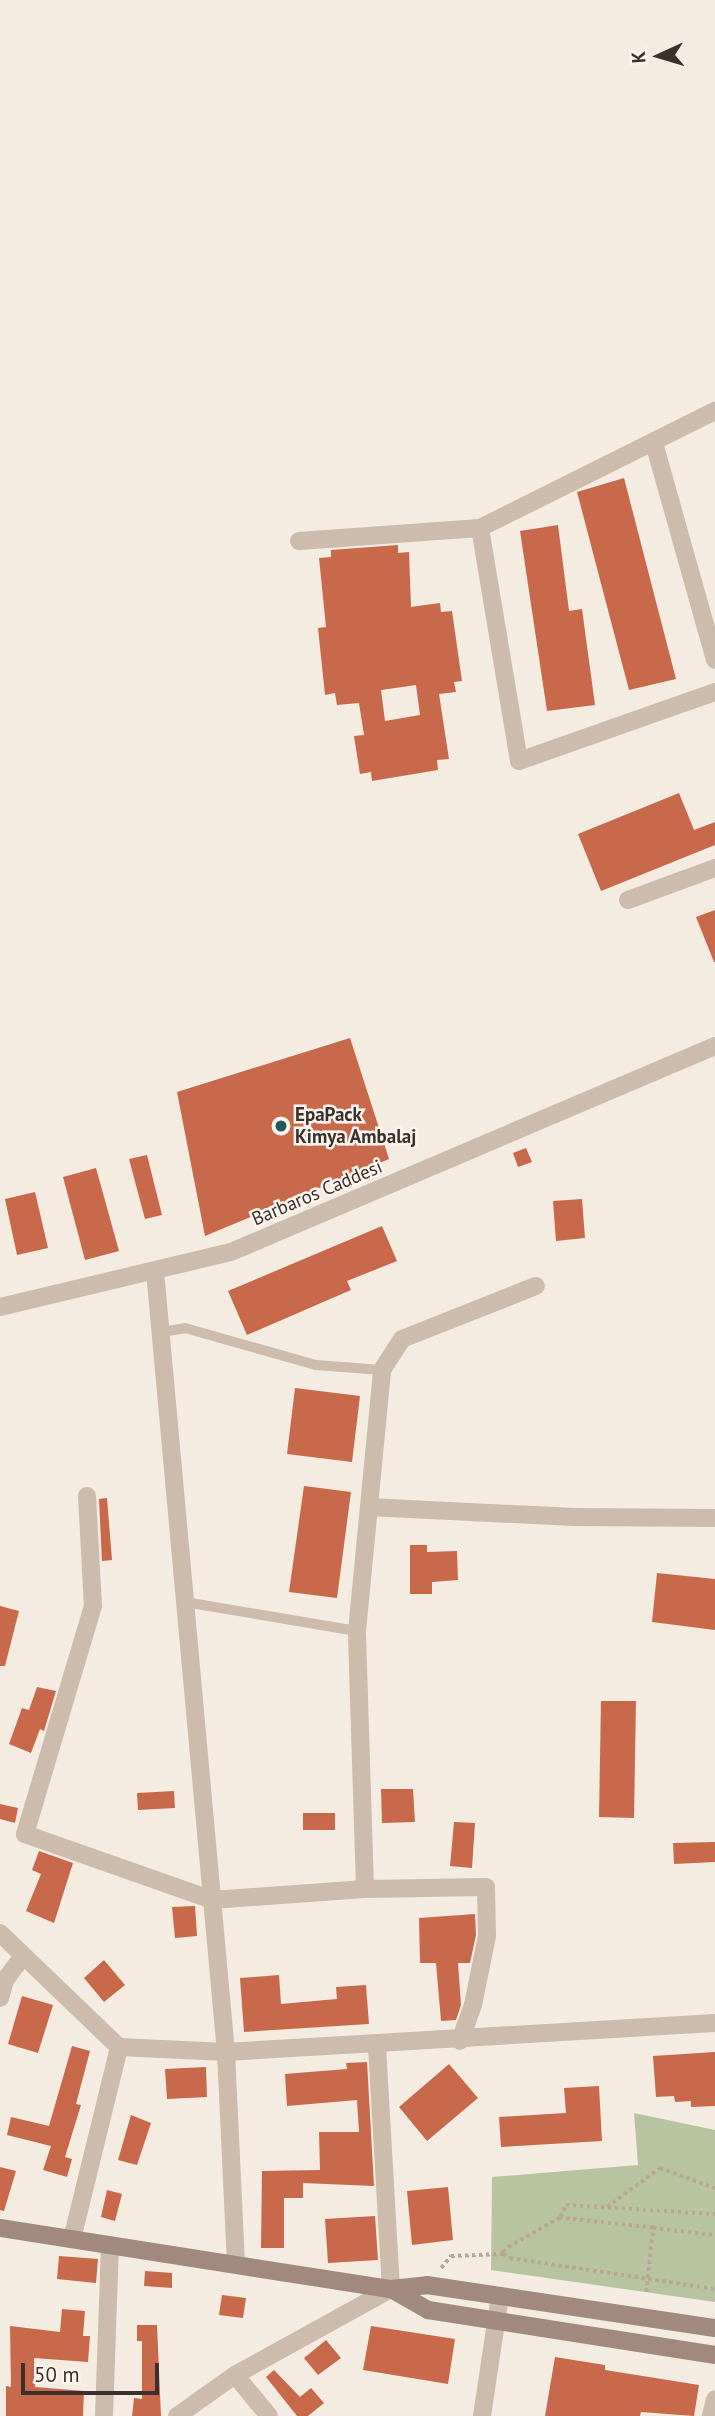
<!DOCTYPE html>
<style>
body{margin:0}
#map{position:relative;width:715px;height:2416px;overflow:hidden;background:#f4ebe1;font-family:"PT Sans",sans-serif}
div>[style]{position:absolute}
.green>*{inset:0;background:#b8c4a0}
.building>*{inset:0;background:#c8694b}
.path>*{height:3.5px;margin-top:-1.75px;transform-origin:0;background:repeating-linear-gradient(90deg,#b9a596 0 3.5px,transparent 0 7px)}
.lane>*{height:10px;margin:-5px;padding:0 5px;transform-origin:5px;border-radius:5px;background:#cdbbac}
.street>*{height:18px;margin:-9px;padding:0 9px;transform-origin:9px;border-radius:9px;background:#cdbbac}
.secondary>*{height:18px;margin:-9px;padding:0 9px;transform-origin:9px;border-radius:9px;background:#a18a7d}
.dots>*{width:19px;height:19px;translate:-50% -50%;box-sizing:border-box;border:4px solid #fbf5ee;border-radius:50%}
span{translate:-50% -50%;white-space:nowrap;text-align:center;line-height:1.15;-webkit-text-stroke:5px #fbf5ee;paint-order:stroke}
.poi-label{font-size:19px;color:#3b302b;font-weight:700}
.left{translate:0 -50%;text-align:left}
.street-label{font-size:19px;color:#3b302b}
.north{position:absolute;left:624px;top:21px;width:70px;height:70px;-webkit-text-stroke:5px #fbf5ee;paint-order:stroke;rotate:266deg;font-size:19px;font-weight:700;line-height:28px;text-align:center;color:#3b302b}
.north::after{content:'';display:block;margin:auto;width:24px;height:32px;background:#3b302b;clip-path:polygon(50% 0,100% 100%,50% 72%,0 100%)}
.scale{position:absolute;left:21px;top:2363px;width:138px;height:32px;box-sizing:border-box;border:4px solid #3b302b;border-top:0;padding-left:9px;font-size:21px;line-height:24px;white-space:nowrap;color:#3b302b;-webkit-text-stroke:5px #fbf5ee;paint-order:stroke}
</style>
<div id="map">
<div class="green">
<i style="clip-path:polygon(634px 2113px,715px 2130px,715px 2302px,491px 2270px,492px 2177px,638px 2165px)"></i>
</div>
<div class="building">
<i style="clip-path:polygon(624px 478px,676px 679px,629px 690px,577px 492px)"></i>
<i style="clip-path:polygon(558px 525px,569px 611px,582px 609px,595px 705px,547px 711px,520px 531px)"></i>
<i style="clip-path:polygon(evenodd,398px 545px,398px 553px,409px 552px,411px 607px,440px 603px,441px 612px,452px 611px,462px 681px,454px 682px,456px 692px,439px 694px,449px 759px,437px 760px,438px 770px,372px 781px,371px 772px,360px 774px,354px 736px,364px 735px,359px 703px,337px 705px,335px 693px,325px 695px,318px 628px,326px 627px,319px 558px,331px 557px,331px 550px,398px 545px,416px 685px,420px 715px,385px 721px,381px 690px,416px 685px)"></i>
<i style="clip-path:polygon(679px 793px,694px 830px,715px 822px,715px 845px,601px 891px,578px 834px)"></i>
<i style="clip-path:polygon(715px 910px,715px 962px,714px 962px,696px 917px)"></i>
<i style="clip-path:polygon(350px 1038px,389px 1159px,205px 1236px,177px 1092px)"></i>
<i style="clip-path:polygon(526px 1148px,532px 1162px,518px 1167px,513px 1153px)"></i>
<i style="clip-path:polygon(147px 1155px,162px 1215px,145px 1219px,129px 1159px)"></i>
<i style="clip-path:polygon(96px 1168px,119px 1251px,85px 1260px,63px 1177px)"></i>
<i style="clip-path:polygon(35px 1192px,48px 1248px,17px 1255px,5px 1199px)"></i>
<i style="clip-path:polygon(582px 1199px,585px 1238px,556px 1241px,553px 1201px)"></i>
<i style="clip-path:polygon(382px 1226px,397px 1261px,347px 1281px,351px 1290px,247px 1335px,228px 1291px)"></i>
<i style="clip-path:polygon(295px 1388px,360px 1396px,352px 1462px,287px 1454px)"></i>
<i style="clip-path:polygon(304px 1486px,351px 1492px,337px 1598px,289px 1592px)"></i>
<i style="clip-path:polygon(107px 1498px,112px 1560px,102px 1561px,99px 1499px)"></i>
<i style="clip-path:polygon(410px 1545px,427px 1545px,427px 1552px,457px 1551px,458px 1580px,432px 1582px,432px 1594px,410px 1594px)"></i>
<i style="clip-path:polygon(657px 1573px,715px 1579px,715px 1630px,652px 1622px)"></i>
<i style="clip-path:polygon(0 1606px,19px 1611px,5px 1666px,0 1666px)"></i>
<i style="clip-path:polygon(37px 1687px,56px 1691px,44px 1731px,40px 1729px,31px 1753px,9px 1744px,22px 1708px,29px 1710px)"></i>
<i style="clip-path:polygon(601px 1701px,636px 1701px,634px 1818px,599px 1817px)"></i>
<i style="clip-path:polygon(381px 1789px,413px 1789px,415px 1822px,382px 1823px)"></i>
<i style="clip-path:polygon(174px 1791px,175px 1808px,138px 1810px,137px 1793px)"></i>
<i style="clip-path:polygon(0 1804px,18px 1808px,15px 1823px,0 1819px)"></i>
<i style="clip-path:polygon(303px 1813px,335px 1813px,335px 1830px,303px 1830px)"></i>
<i style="clip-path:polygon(454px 1822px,475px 1823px,472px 1868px,450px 1866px)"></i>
<i style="clip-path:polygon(715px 1842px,715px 1862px,674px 1864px,673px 1843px)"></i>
<i style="clip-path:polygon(39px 1851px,73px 1863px,54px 1923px,26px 1911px,41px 1874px,32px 1870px)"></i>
<i style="clip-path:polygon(195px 1906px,197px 1936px,175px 1938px,172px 1907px)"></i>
<i style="clip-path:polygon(475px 1914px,476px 1935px,470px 1963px,458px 1963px,461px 2005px,456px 2020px,441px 2021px,436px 1963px,420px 1963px,419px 1918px)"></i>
<i style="clip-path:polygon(104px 1960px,125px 1985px,104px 2002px,84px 1978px)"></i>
<i style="clip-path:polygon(279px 1975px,281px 2004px,337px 1999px,336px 1987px,366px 1985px,369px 2024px,244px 2032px,240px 1978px)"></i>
<i style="clip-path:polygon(22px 1996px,53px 2005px,38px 2053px,8px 2044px)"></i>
<i style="clip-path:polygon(72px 2046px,90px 2051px,76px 2104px,81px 2105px,65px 2157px,72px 2159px,67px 2177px,43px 2170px,51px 2146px,7px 2135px,11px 2117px,49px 2126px)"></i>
<i style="clip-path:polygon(715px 2052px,715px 2106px,691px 2107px,691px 2101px,675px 2102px,674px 2096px,656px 2097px,653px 2056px)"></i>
<i style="clip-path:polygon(367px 2062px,374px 2186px,303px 2183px,303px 2198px,284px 2198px,284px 2248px,261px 2248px,262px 2171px,320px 2170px,319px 2132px,359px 2132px,357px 2100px,287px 2106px,285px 2074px,347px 2069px,346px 2063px)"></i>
<i style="clip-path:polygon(449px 2064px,478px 2098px,427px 2141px,399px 2107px)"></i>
<i style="clip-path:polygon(206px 2067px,207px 2097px,167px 2099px,165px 2069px)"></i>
<i style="clip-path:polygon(599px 2086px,602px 2141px,501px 2147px,499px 2117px,566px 2113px,564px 2088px)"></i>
<i style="clip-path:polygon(131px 2115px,151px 2123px,137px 2165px,118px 2160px)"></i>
<i style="clip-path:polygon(0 2167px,16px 2171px,4px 2211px,0 2210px)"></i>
<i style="clip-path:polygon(448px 2187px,453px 2240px,412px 2245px,407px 2191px)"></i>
<i style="clip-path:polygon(107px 2190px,122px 2194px,115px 2221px,101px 2217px)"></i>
<i style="clip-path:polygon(375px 2216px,378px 2260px,328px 2263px,325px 2219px)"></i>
<i style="clip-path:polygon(59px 2256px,98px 2259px,96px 2283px,57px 2279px)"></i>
<i style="clip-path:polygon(145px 2271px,172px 2273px,172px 2288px,144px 2286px)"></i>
<i style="clip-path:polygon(222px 2295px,246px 2298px,243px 2318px,219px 2315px)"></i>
<i style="clip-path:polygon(62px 2309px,85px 2311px,83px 2336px,90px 2336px,88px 2362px,34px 2358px,35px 2387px,84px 2391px,83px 2416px,6px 2416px,6px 2386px,11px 2387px,10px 2326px,60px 2332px)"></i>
<i style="clip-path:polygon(137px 2325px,157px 2325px,161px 2416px,132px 2416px,134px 2398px,142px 2399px,142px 2341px,137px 2341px)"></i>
<i style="clip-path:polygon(371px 2326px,455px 2339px,448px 2384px,363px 2370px)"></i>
<i style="clip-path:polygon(326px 2340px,341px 2358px,318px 2375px,304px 2358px)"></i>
<i style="clip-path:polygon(555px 2357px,605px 2365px,605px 2370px,699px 2385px,694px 2416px,641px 2412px,640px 2416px,545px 2416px)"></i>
<i style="clip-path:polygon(274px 2370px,300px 2397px,311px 2388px,324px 2403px,308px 2416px,297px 2416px,266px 2377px)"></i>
</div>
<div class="path">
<i style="left:607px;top:2207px;width:66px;rotate:-36.3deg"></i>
<i style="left:660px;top:2168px;width:59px;rotate:20deg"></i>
<i style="left:560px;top:2217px;width:13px;rotate:-63deg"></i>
<i style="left:566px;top:2205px;width:149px;rotate:3.5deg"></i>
<i style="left:653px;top:2228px;width:94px;rotate:-173.9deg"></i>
<i style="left:560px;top:2218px;width:64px;rotate:150.3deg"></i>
<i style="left:504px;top:2250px;width:4px;rotate:104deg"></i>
<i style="left:503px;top:2254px;width:8px;rotate:30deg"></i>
<i style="left:510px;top:2258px;width:207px;rotate:8.6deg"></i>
<i style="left:441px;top:2268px;width:16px;rotate:-50deg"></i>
<i style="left:451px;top:2256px;width:52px;rotate:-2.2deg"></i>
<i style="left:646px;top:2292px;width:64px;rotate:-83.8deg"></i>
<i style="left:653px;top:2228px;width:62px;rotate:6.4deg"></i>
</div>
<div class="lane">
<i style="left:161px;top:1332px;width:24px;rotate:-9deg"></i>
<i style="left:185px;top:1328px;width:136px;rotate:15.8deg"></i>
<i style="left:316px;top:1365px;width:66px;rotate:4.3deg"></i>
<i style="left:185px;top:1602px;width:174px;rotate:9.6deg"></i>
</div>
<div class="street">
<i style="left:654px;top:443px;width:225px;rotate:74.3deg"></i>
<i style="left:480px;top:528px;width:236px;rotate:80.5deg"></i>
<i style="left:519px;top:761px;width:208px;rotate:-19.4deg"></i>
<i style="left:299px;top:541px;width:181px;rotate:-4.1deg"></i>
<i style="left:480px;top:528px;width:263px;rotate:-26.5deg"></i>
<i style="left:628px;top:900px;width:93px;rotate:-20.2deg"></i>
<i style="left:155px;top:1271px;width:784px;rotate:84.81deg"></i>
<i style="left:226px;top:2052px;width:212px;rotate:87.3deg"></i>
<i style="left:0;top:1307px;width:237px;rotate:-13.4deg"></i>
<i style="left:231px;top:1252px;width:526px;rotate:-23.06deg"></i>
<i style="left:87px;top:1496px;width:110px;rotate:86.9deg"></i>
<i style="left:93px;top:1606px;width:238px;rotate:106.6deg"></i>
<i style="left:25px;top:1834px;width:198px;rotate:19.4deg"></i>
<i style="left:212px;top:1900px;width:153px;rotate:-4.1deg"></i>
<i style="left:365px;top:1889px;width:121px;rotate:-0.9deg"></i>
<i style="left:486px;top:1887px;width:49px;rotate:88.8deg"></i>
<i style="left:487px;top:1936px;width:70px;rotate:101.5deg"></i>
<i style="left:473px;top:2005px;width:38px;rotate:110deg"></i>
<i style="left:369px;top:1507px;width:205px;rotate:2.8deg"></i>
<i style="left:574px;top:1517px;width:141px;rotate:0.4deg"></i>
<i style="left:365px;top:1889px;width:258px;rotate:-91.8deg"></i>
<i style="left:357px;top:1631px;width:262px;rotate:-84.5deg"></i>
<i style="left:382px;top:1370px;width:37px;rotate:-57deg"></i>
<i style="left:402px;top:1339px;width:144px;rotate:-21.6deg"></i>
<i style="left:0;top:1933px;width:165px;rotate:43.8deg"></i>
<i style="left:119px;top:2047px;width:107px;rotate:2.7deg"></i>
<i style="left:226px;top:2052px;width:490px;rotate:-3.4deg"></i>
<i style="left:0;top:1998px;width:19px;rotate:-74deg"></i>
<i style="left:5px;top:1980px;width:30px;rotate:-53deg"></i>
<i style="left:72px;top:2239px;width:198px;rotate:-76.2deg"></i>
<i style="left:235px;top:2375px;width:53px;rotate:50.3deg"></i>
<i style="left:104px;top:2416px;width:171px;rotate:-88deg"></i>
<i style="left:177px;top:2416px;width:71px;rotate:-35.3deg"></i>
<i style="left:235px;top:2375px;width:178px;rotate:-28.9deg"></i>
<i style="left:391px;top:2289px;width:244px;rotate:-93.3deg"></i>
<i style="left:482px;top:2416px;width:121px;rotate:-81.5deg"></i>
<i style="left:711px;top:2416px;width:17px;rotate:-77deg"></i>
</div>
<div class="secondary">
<i style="left:0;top:2228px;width:396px;rotate:8.9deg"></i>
<i style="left:391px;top:2289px;width:36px;rotate:-6deg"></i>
<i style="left:427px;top:2285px;width:291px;rotate:8.5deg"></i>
<i style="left:391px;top:2289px;width:43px;rotate:29.6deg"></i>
<i style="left:428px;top:2310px;width:291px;rotate:8.9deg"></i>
</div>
<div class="dots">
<i style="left:281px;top:1126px;background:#1f5a5e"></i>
</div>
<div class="poi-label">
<span class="left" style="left:295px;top:1126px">EpaPack<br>Kimya Ambalaj</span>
</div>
<div class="street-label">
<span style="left:317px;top:1193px;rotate:-23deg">Barbaros Caddesi</span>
</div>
<div class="north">K</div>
<div class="scale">50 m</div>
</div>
